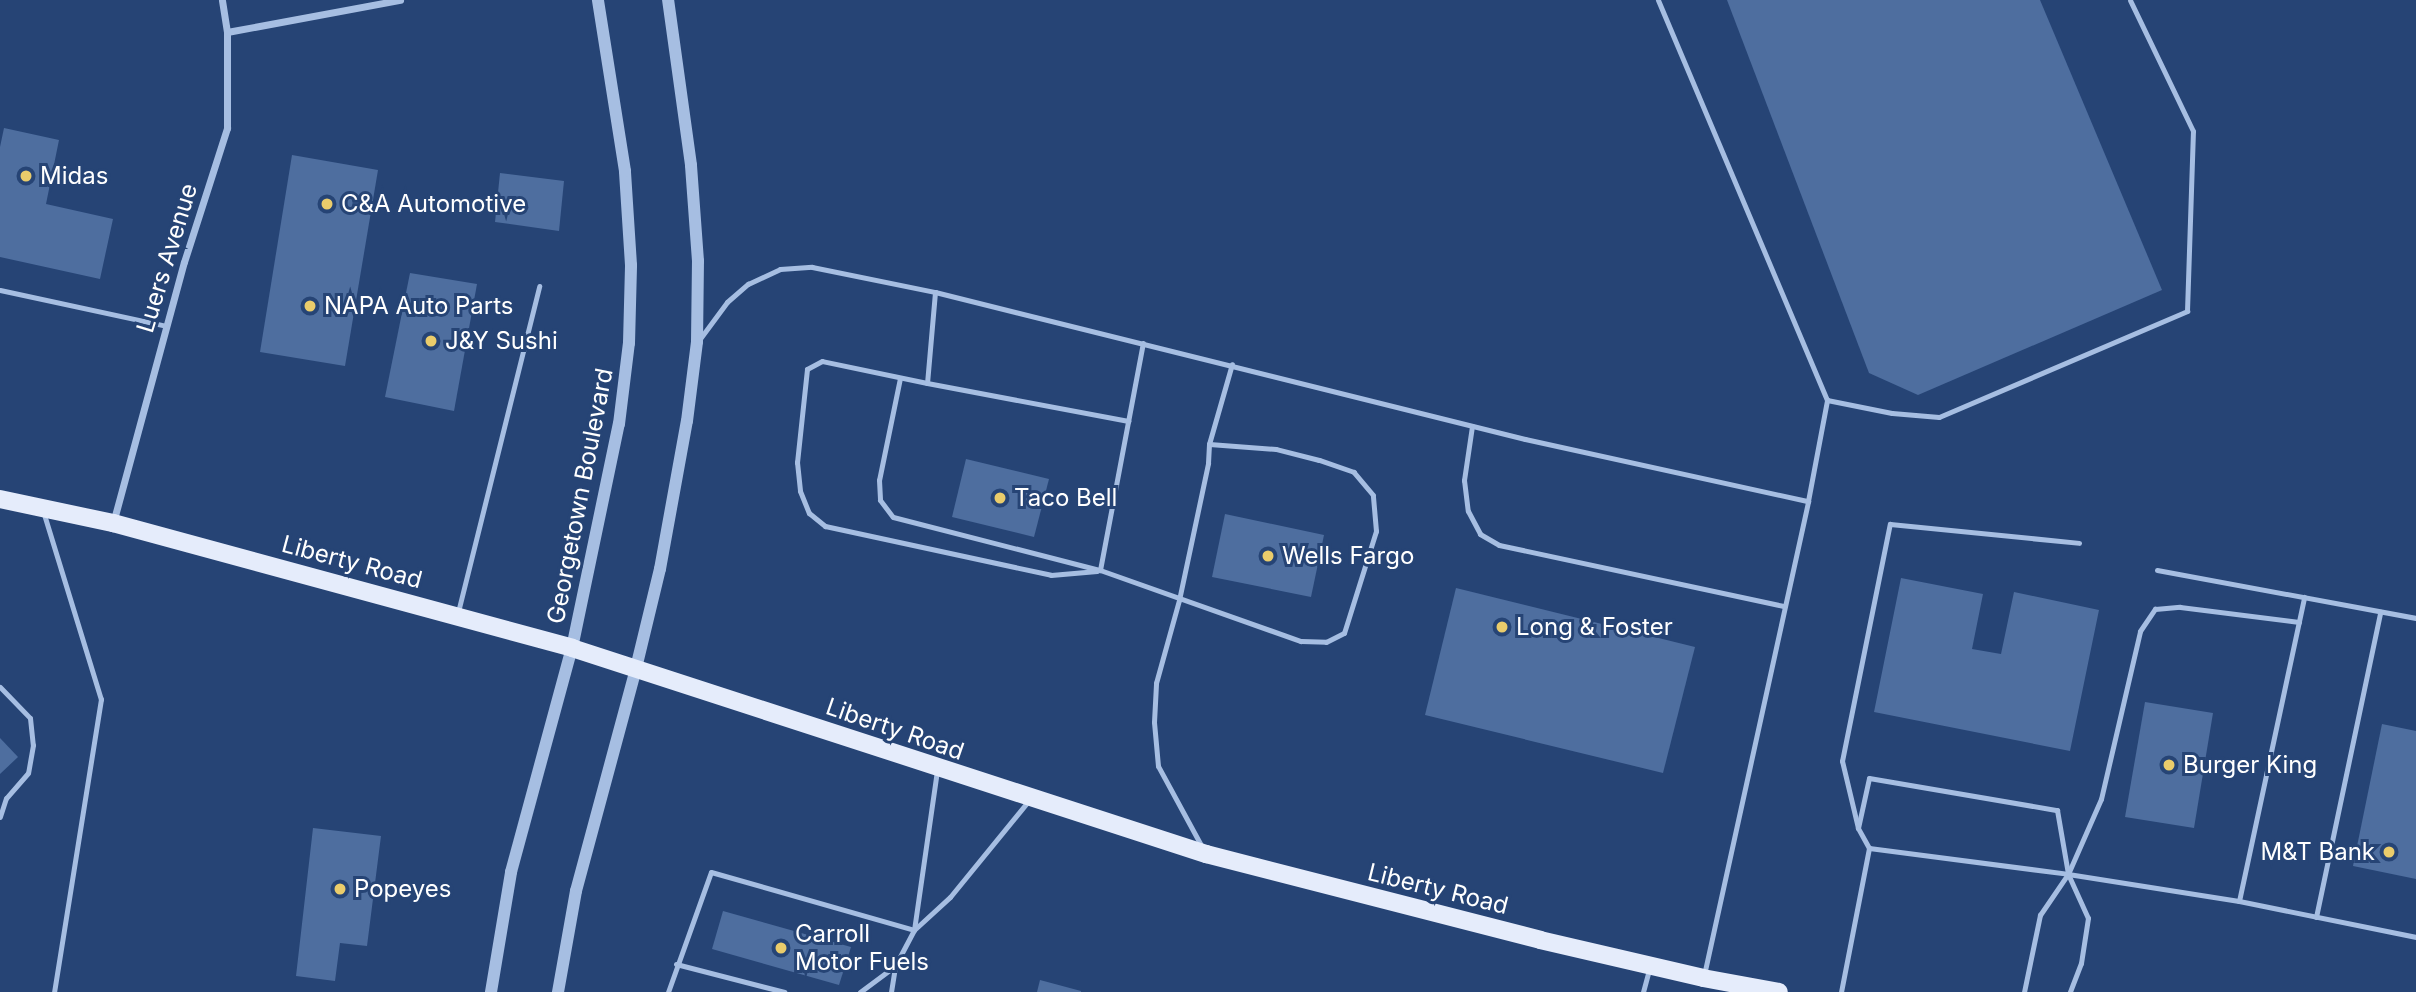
<!DOCTYPE html>
<style>
body{margin:0}
#map{position:relative;width:2416px;height:992px;overflow:hidden;background:#264475;font-family:Inter,sans-serif}
div>[style]{position:absolute}
.building>*{inset:0;background:#4e6e9f}
.service>*{height:5px;margin:-2.5px;padding:0 2.5px;transform-origin:2.5px;border-radius:2.5px;background:#a6bee2}
.minor>*{height:7px;margin:-3.5px;padding:0 3.5px;transform-origin:3.5px;border-radius:3.5px;background:#a6bee2}
.tertiary>*{height:12px;margin:-6px;padding:0 6px;transform-origin:6px;border-radius:6px;background:#a6bee2}
.primary>*{height:18px;margin:-9px;padding:0 9px;transform-origin:9px;border-radius:9px;background:#e5ecfb}
.dots>*{width:19px;height:19px;translate:-50% -50%;box-sizing:border-box;border:4px solid #264475;border-radius:50%}
span{translate:-50% -50%;white-space:nowrap;text-align:center;line-height:1.15;-webkit-text-stroke:6px #264475;paint-order:stroke}
.poi-label{font-size:24px;color:#fff}
.left{translate:0 -50%;text-align:left}
.right{translate:-100% -50%;text-align:right}
.street-label{font-size:24px;color:#fff}
</style>
<div id="map">
<div class="building">
<i style="clip-path:polygon(1727px 0,2040px 0,2162px 290px,1918px 395px,1869px 373px)"></i>
<i style="clip-path:polygon(4px 128px,59px 140px,46px 204px,113px 219px,100px 279px,0 257px,0 147px)"></i>
<i style="clip-path:polygon(292px 155px,378px 170px,345px 366px,260px 352px)"></i>
<i style="clip-path:polygon(500px 173px,564px 181px,559px 231px,495px 222px)"></i>
<i style="clip-path:polygon(410px 273px,477px 284px,454px 411px,385px 397px)"></i>
<i style="clip-path:polygon(966px 459px,1049px 479px,1034px 537px,952px 517px)"></i>
<i style="clip-path:polygon(1225px 514px,1324px 535px,1311px 597px,1212px 577px)"></i>
<i style="clip-path:polygon(1901px 578px,1983px 594px,1972px 649px,2001px 654px,2014px 592px,2099px 610px,2070px 751px,1874px 712px)"></i>
<i style="clip-path:polygon(1456px 588px,1695px 647px,1663px 773px,1425px 715px)"></i>
<i style="clip-path:polygon(2145px 702px,2213px 713px,2194px 828px,2125px 817px)"></i>
<i style="clip-path:polygon(2382px 724px,2416px 731px,2416px 879px,2353px 866px)"></i>
<i style="clip-path:polygon(0 738px,18px 757px,0 774px)"></i>
<i style="clip-path:polygon(313px 828px,381px 836px,367px 946px,340px 943px,335px 981px,296px 976px)"></i>
<i style="clip-path:polygon(723px 911px,851px 947px,839px 985px,712px 949px)"></i>
<i style="clip-path:polygon(1040px 980px,1081px 991px,1081px 992px,1037px 992px)"></i>
</div>
<div class="service">
<i style="left:1658px;top:0;width:434px;rotate:67.1deg"></i>
<i style="left:0;top:290px;width:170px;rotate:12.2deg"></i>
<i style="left:935px;top:292px;width:91px;rotate:95deg"></i>
<i style="left:927px;top:383px;width:107px;rotate:-168.2deg"></i>
<i style="left:822px;top:361px;width:17px;rotate:152deg"></i>
<i style="left:807px;top:369px;width:94px;rotate:96.1deg"></i>
<i style="left:797px;top:462px;width:29px;rotate:84deg"></i>
<i style="left:800px;top:491px;width:24px;rotate:68deg"></i>
<i style="left:809px;top:513px;width:21px;rotate:39deg"></i>
<i style="left:825px;top:526px;width:231px;rotate:12.2deg"></i>
<i style="left:1051px;top:575px;width:46px;rotate:-5deg"></i>
<i style="left:699px;top:340px;width:47px;rotate:-53.6deg"></i>
<i style="left:727px;top:302px;width:28px;rotate:-41deg"></i>
<i style="left:748px;top:284px;width:35px;rotate:-25deg"></i>
<i style="left:780px;top:269px;width:32px;rotate:-4deg"></i>
<i style="left:812px;top:267px;width:126px;rotate:11.5deg"></i>
<i style="left:935px;top:292px;width:608px;rotate:13.99deg"></i>
<i style="left:1525px;top:439px;width:290px;rotate:12.4deg"></i>
<i style="left:900px;top:378px;width:104px;rotate:101.6deg"></i>
<i style="left:879px;top:480px;width:20px;rotate:87deg"></i>
<i style="left:880px;top:500px;width:21px;rotate:53deg"></i>
<i style="left:893px;top:517px;width:214px;rotate:14.4deg"></i>
<i style="left:1100px;top:570px;width:213px;rotate:19.5deg"></i>
<i style="left:1301px;top:641px;width:25px;rotate:2deg"></i>
<i style="left:1326px;top:642px;width:20px;rotate:-27deg"></i>
<i style="left:1344px;top:633px;width:107px;rotate:-72.6deg"></i>
<i style="left:1376px;top:531px;width:36px;rotate:-95deg"></i>
<i style="left:1373px;top:495px;width:30px;rotate:-130deg"></i>
<i style="left:1354px;top:472px;width:37px;rotate:-161deg"></i>
<i style="left:1319px;top:460px;width:44px;rotate:-165.7deg"></i>
<i style="left:1276px;top:449px;width:67px;rotate:-175.7deg"></i>
<i style="left:927px;top:383px;width:205px;rotate:10.7deg"></i>
<i style="left:1472px;top:426px;width:55px;rotate:98.4deg"></i>
<i style="left:1464px;top:480px;width:31px;rotate:83deg"></i>
<i style="left:1468px;top:511px;width:26px;rotate:62deg"></i>
<i style="left:1480px;top:534px;width:22px;rotate:30deg"></i>
<i style="left:1499px;top:545px;width:291px;rotate:12.1deg"></i>
<i style="left:43px;top:511px;width:197px;rotate:72.9deg"></i>
<i style="left:101px;top:699px;width:297px;rotate:99.1deg"></i>
<i style="left:1100px;top:570px;width:231px;rotate:-79.3deg"></i>
<i style="left:2157px;top:570px;width:263px;rotate:10.5deg"></i>
<i style="left:458px;top:612px;width:336px;rotate:-76deg"></i>
<i style="left:0;top:687px;width:43px;rotate:45.9deg"></i>
<i style="left:30px;top:718px;width:27px;rotate:84deg"></i>
<i style="left:33px;top:745px;width:28px;rotate:100deg"></i>
<i style="left:28px;top:773px;width:33px;rotate:131deg"></i>
<i style="left:6px;top:798px;width:20px;rotate:108deg"></i>
<i style="left:1858px;top:828px;width:69px;rotate:-103.4deg"></i>
<i style="left:1842px;top:761px;width:242px;rotate:-78.6deg"></i>
<i style="left:1890px;top:524px;width:190px;rotate:5.7deg"></i>
<i style="left:1202px;top:847px;width:92px;rotate:-118.5deg"></i>
<i style="left:1158px;top:766px;width:44px;rotate:-95.2deg"></i>
<i style="left:1154px;top:722px;width:39px;rotate:-87deg"></i>
<i style="left:1156px;top:683px;width:86px;rotate:-74.5deg"></i>
<i style="left:1179px;top:600px;width:140px;rotate:-78deg"></i>
<i style="left:1208px;top:463px;width:19px;rotate:-87deg"></i>
<i style="left:1209px;top:444px;width:83px;rotate:-74deg"></i>
<i style="left:1869px;top:848px;width:23px;rotate:-119deg"></i>
<i style="left:1858px;top:828px;width:51px;rotate:-77.6deg"></i>
<i style="left:1869px;top:778px;width:191px;rotate:9.7deg"></i>
<i style="left:2057px;top:810px;width:65px;rotate:80.2deg"></i>
<i style="left:2068px;top:874px;width:48px;rotate:65.6deg"></i>
<i style="left:2088px;top:918px;width:46px;rotate:98.8deg"></i>
<i style="left:2081px;top:963px;width:31px;rotate:111deg"></i>
<i style="left:2239px;top:901px;width:311px;rotate:-77.9deg"></i>
<i style="left:2316px;top:917px;width:312px;rotate:-78.1deg"></i>
<i style="left:914px;top:930px;width:49px;rotate:-42.5deg"></i>
<i style="left:950px;top:897px;width:127px;rotate:-50.8deg"></i>
<i style="left:676px;top:964px;width:112px;rotate:14.5deg"></i>
<i style="left:1704px;top:975px;width:485px;rotate:-77.6deg"></i>
<i style="left:1808px;top:501px;width:103px;rotate:-79.3deg"></i>
<i style="left:1827px;top:400px;width:66px;rotate:11.3deg"></i>
<i style="left:1892px;top:413px;width:47px;rotate:4.9deg"></i>
<i style="left:1939px;top:417px;width:270px;rotate:-23.1deg"></i>
<i style="left:2187px;top:311px;width:180px;rotate:-88.1deg"></i>
<i style="left:2193px;top:131px;width:145px;rotate:-115.7deg"></i>
<i style="left:668px;top:992px;width:127px;rotate:-70.3deg"></i>
<i style="left:711px;top:872px;width:211px;rotate:15.9deg"></i>
<i style="left:860px;top:992px;width:44px;rotate:-36.6deg"></i>
<i style="left:891px;top:992px;width:26px;rotate:-81deg"></i>
<i style="left:895px;top:966px;width:41px;rotate:-62.2deg"></i>
<i style="left:914px;top:930px;width:161px;rotate:-81.8deg"></i>
<i style="left:1643px;top:992px;width:24px;rotate:-75deg"></i>
<i style="left:1841px;top:992px;width:147px;rotate:-79deg"></i>
<i style="left:1869px;top:848px;width:201px;rotate:7.4deg"></i>
<i style="left:2068px;top:874px;width:173px;rotate:9deg"></i>
<i style="left:2239px;top:901px;width:181px;rotate:11.5deg"></i>
<i style="left:2024px;top:992px;width:79px;rotate:-78.3deg"></i>
<i style="left:2040px;top:915px;width:50px;rotate:-55.7deg"></i>
<i style="left:2068px;top:874px;width:82px;rotate:-66.3deg"></i>
<i style="left:2101px;top:799px;width:172px;rotate:-76.9deg"></i>
<i style="left:2140px;top:631px;width:27px;rotate:-56deg"></i>
<i style="left:2155px;top:609px;width:25px;rotate:-5deg"></i>
<i style="left:2180px;top:607px;width:120px;rotate:7.2deg"></i>
</div>
<div class="minor">
<i style="left:227px;top:32px;width:176px;rotate:-10.5deg"></i>
<i style="left:113px;top:523px;width:270px;rotate:-74.8deg"></i>
<i style="left:184px;top:262px;width:141px;rotate:-72.2deg"></i>
<i style="left:227px;top:128px;width:96px;rotate:-90deg"></i>
<i style="left:227px;top:32px;width:32px;rotate:-99deg"></i>
</div>
<div class="tertiary">
<i style="left:491px;top:992px;width:122px;rotate:-80.5deg"></i>
<i style="left:511px;top:872px;width:232px;rotate:-74.8deg"></i>
<i style="left:572px;top:648px;width:229px;rotate:-78.2deg"></i>
<i style="left:619px;top:424px;width:82px;rotate:-83deg"></i>
<i style="left:629px;top:343px;width:78px;rotate:-88.5deg"></i>
<i style="left:631px;top:265px;width:94px;rotate:-93.7deg"></i>
<i style="left:625px;top:171px;width:173px;rotate:-99deg"></i>
<i style="left:558px;top:992px;width:103px;rotate:-79.9deg"></i>
<i style="left:576px;top:891px;width:231px;rotate:-74.9deg"></i>
<i style="left:636px;top:668px;width:102px;rotate:-76.4deg"></i>
<i style="left:660px;top:569px;width:150px;rotate:-79.7deg"></i>
<i style="left:687px;top:421px;width:80px;rotate:-82.8deg"></i>
<i style="left:697px;top:342px;width:81px;rotate:-89.3deg"></i>
<i style="left:698px;top:261px;width:96px;rotate:-94.2deg"></i>
<i style="left:691px;top:165px;width:167px;rotate:-97.9deg"></i>
</div>
<div class="primary">
<i style="left:0;top:499px;width:116px;rotate:12deg"></i>
<i style="left:113px;top:523px;width:476px;rotate:15.2deg"></i>
<i style="left:572px;top:648px;width:667px;rotate:18deg"></i>
<i style="left:1206px;top:854px;width:345px;rotate:14.4deg"></i>
<i style="left:1540px;top:940px;width:167px;rotate:13.1deg"></i>
<i style="left:1703px;top:978px;width:77px;rotate:10.4deg"></i>
</div>
<div class="dots">
<i style="left:26px;top:176px;background:#eacc6b"></i>
<i style="left:327px;top:204px;background:#eacc6b"></i>
<i style="left:310px;top:306px;background:#eacc6b"></i>
<i style="left:431px;top:341px;background:#eacc6b"></i>
<i style="left:1000px;top:498px;background:#eacc6b"></i>
<i style="left:1268px;top:556px;background:#eacc6b"></i>
<i style="left:1502px;top:627px;background:#eacc6b"></i>
<i style="left:2169px;top:765px;background:#eacc6b"></i>
<i style="left:2389px;top:852px;background:#eacc6b"></i>
<i style="left:340px;top:889px;background:#eacc6b"></i>
<i style="left:781px;top:948px;background:#eacc6b"></i>
</div>
<div class="poi-label">
<span class="left" style="left:40px;top:176px">Midas</span>
<span class="left" style="left:341px;top:204px">C&amp;A Automotive</span>
<span class="left" style="left:324px;top:306px">NAPA Auto Parts</span>
<span class="left" style="left:445px;top:341px">J&amp;Y Sushi</span>
<span class="left" style="left:1014px;top:498px">Taco Bell</span>
<span class="left" style="left:1282px;top:556px">Wells Fargo</span>
<span class="left" style="left:1516px;top:627px">Long &amp; Foster</span>
<span class="left" style="left:2183px;top:765px">Burger King</span>
<span class="right" style="left:2375px;top:852px">M&amp;T Bank</span>
<span class="left" style="left:354px;top:889px">Popeyes</span>
<span class="left" style="left:795px;top:948px">Carroll<br>Motor Fuels</span>
</div>
<div class="street-label">
<span style="left:167px;top:258px;rotate:-73deg">Luers Avenue</span>
<span style="left:580px;top:496px;rotate:-79deg">Georgetown Boulevard</span>
<span style="left:352px;top:562px;rotate:15deg">Liberty Road</span>
<span style="left:895px;top:729px;rotate:19deg">Liberty Road</span>
<span style="left:1438px;top:889px;rotate:14deg">Liberty Road</span>
</div>
</div>
